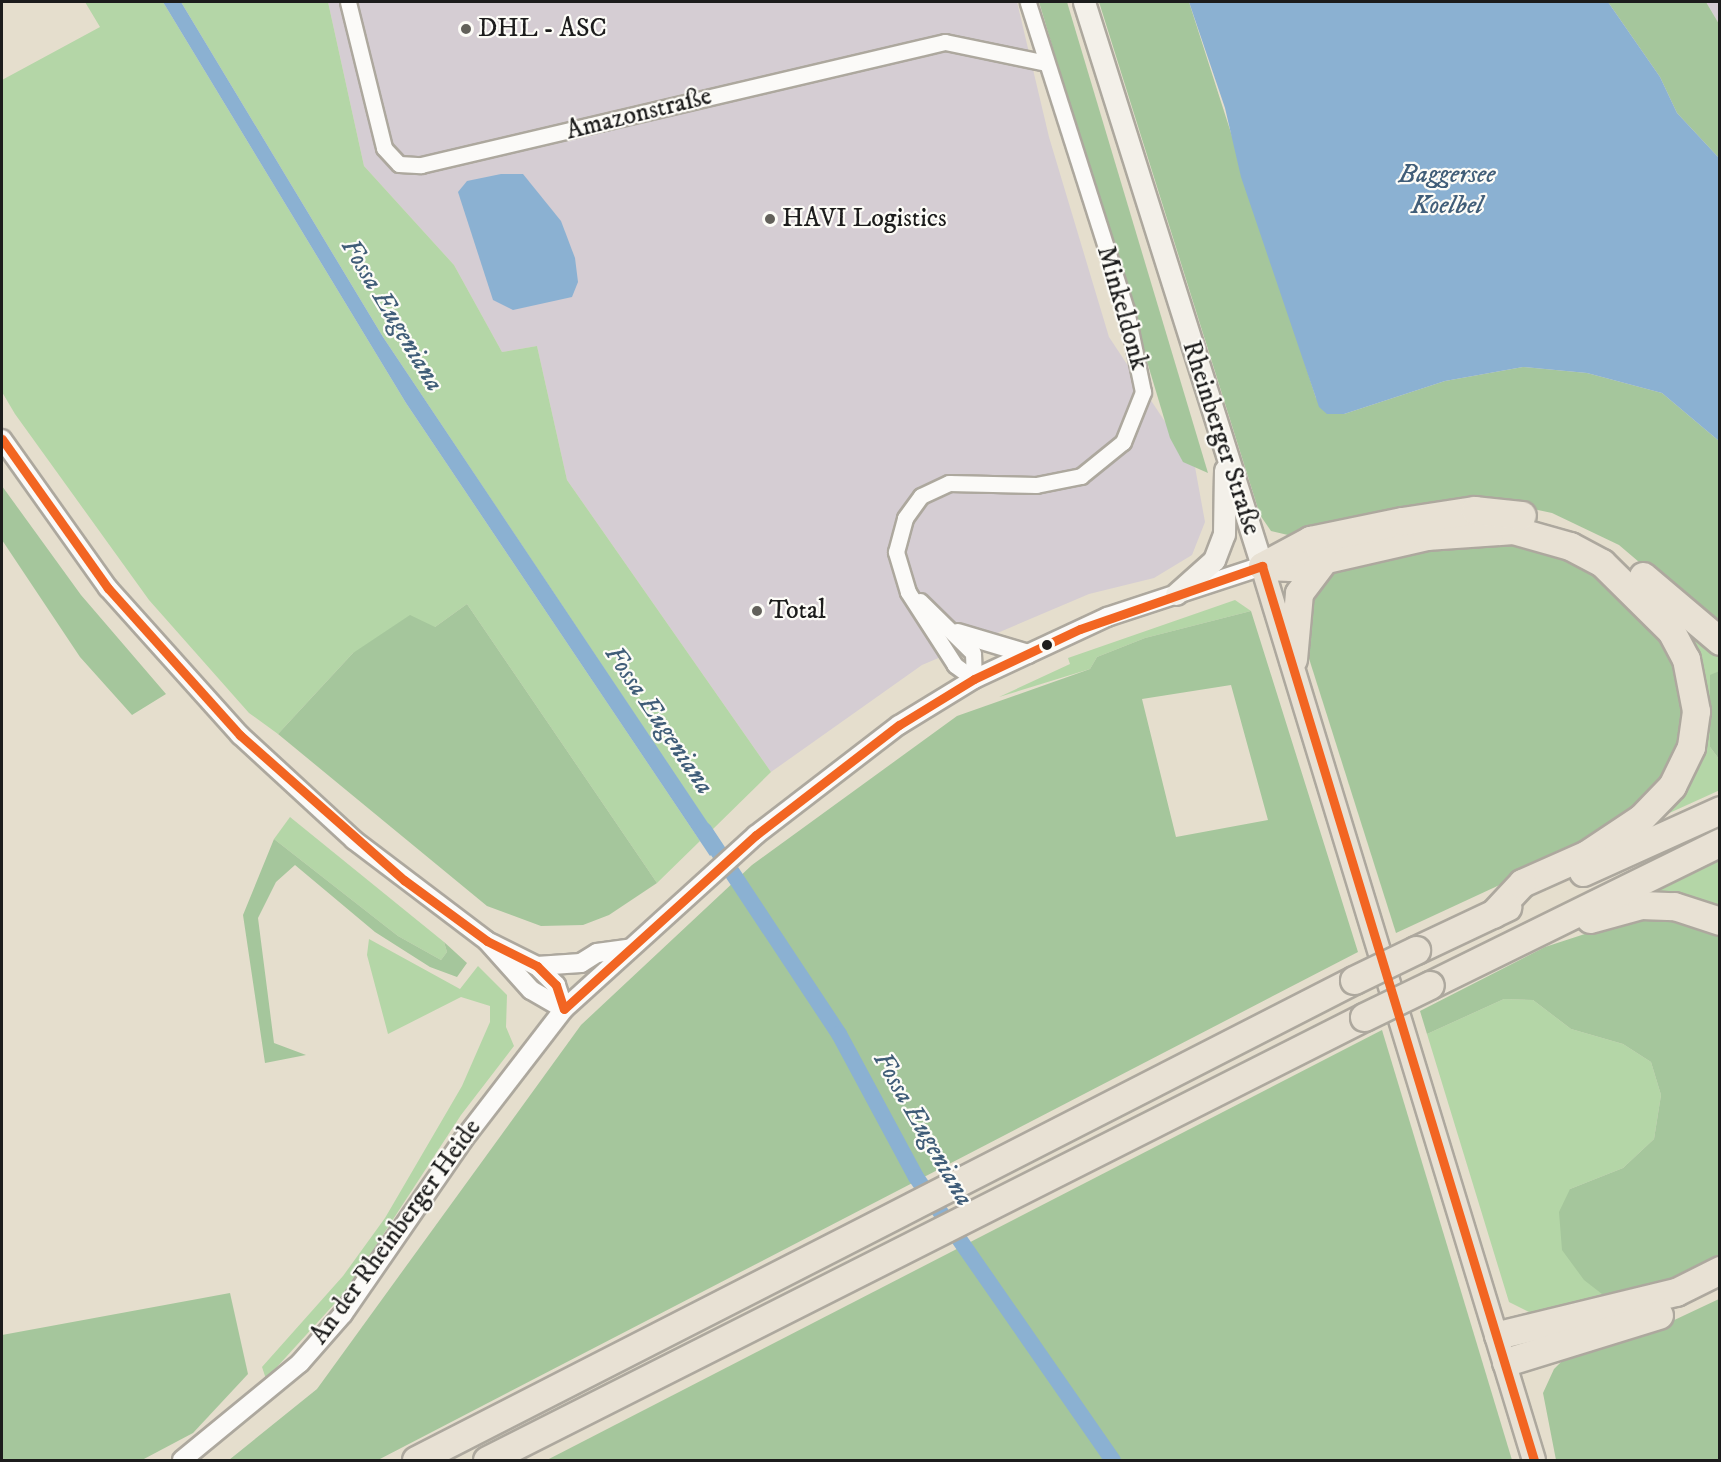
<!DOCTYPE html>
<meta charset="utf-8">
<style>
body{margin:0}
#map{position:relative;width:1721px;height:1462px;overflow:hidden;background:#e5decd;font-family:"IM FELL DW Pica",serif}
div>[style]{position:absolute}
.industrial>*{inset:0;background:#d5cdd3}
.green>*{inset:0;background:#b4d6a7}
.forest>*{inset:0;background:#a5c69c}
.water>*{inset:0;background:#8bb1d2}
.canal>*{height:16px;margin:-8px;padding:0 8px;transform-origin:8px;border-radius:8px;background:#8bb1d2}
.roads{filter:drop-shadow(2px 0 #ada89e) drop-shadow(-2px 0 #ada89e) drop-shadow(0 2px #ada89e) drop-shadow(0 -2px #ada89e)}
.minor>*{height:15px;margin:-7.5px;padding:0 7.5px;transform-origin:7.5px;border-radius:7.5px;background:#fbfaf8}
.tertiary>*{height:18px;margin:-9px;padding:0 9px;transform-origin:9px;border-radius:9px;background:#fbfaf8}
.secondary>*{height:21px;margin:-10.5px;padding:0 10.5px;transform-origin:10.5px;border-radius:10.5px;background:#f3f0e9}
.primary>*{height:22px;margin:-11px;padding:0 11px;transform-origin:11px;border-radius:11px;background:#e8e1d4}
.motorway>*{height:27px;margin:-13.5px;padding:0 13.5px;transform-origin:13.5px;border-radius:13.5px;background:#e8e1d4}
.bridges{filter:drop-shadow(2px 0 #ada89e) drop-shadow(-2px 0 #ada89e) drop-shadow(0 2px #ada89e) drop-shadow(0 -2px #ada89e)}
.motorway-bridge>*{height:27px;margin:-13.5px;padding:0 13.5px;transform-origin:13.5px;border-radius:13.5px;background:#e8e1d4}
.bus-1>*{height:9px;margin:-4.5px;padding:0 4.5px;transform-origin:4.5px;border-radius:4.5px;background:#f26522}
.dots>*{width:16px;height:16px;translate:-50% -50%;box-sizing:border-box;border:3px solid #fdfcf7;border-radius:50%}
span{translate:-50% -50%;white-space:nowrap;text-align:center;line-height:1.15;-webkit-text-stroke:4.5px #fdfcf7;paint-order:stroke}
.poi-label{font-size:26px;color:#1c1c1c}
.left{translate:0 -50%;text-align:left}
.street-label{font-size:26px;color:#1c1c1c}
.water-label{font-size:27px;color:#405d78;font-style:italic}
.frame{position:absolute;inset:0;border:3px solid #1c1c1c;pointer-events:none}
</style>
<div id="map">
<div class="industrial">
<i style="clip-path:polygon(328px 2px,1017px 2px,1049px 137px,1109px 337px,1195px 467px,1205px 522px,1192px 555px,1154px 578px,1089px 594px,922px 665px,771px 772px,567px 480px,537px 346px,502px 352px,454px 265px,364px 166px)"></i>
<i style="clip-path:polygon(1706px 2px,1719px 2px,1719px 24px)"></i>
</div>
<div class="green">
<i style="clip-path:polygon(85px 2px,163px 2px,406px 403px,700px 841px,657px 883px,467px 604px,435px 627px,353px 653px,278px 734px,249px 713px,149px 600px,15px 414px,2px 392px,2px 80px,100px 27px)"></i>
<i style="clip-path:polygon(181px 2px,328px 2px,364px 166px,454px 265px,502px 352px,537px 346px,567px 480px,771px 772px,712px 830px,383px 337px)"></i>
<i style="clip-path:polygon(1235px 600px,1251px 611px,1145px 638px,1097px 657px,1090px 669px,999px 697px,1070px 664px,1068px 658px)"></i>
<i style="clip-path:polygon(1669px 619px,1719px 652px,1719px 671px,1710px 676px,1710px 747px,1719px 759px,1720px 790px,1654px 820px)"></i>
<i style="clip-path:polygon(290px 817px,444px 942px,447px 952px,441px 960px,398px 936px,274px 839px)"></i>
<i style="clip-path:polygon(1719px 861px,1719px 913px,1638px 897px)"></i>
<i style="clip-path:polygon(369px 939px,460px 989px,478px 966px,507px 995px,506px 1027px,514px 1046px,461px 1115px,347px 1290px,266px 1379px,262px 1367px,343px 1276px,385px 1218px,462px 1086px,490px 1022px,490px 1006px,461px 997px,388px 1034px,367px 955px)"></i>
<i style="clip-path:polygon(1504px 999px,1533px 1000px,1571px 1029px,1623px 1044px,1651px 1062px,1661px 1095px,1654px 1139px,1623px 1168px,1570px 1189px,1611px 1301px,1537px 1316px,1509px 1302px,1427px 1034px)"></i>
</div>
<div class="forest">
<i style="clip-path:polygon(1039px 2px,1067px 2px,1208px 473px,1183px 462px,1170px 438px)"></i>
<i style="clip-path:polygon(1099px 2px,1189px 2px,1316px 398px,1344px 414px,1445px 381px,1523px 367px,1587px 373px,1662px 393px,1719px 441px,1719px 630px,1619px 545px,1552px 513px,1510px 504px,1402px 510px,1288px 535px,1271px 531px,1260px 515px)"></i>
<i style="clip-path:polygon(1608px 2px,1706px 2px,1719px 24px,1719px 158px,1677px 113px,1660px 77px)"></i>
<i style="clip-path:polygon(2px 486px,81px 595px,166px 694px,132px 715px,80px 657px,2px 540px)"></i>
<i style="clip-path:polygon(1507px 540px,1569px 558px,1609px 581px,1653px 624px,1676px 662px,1684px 712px,1681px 740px,1673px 763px,1646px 800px,1575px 850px,1396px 933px,1306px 649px,1304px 602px,1319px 574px,1369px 554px)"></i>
<i style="clip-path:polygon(467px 604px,657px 883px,609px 915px,583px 925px,541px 926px,487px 906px,278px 734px,353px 653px,410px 615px,435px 627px)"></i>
<i style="clip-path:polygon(evenodd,1251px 611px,1358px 952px,378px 1460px,229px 1460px,317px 1389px,581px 1025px,752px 865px,957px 716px,1090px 669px,1097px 657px,1145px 638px,1251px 611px,1231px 685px,1268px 820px,1176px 837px,1142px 699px,1231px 685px)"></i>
<i style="clip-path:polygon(1719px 671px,1720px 671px,1719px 759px,1710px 747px,1710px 675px)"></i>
<i style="clip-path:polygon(274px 839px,398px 936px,441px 960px,447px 952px,444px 942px,467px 963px,457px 977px,430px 967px,375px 932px,295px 865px,276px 882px,258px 918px,274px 1043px,306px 1055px,265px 1063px,243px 915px)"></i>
<i style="clip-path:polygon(1643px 915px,1669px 916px,1719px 933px,1719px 1258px,1690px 1276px,1611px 1301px,1584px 1280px,1562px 1250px,1559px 1212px,1570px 1189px,1623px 1168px,1654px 1139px,1661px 1095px,1651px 1062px,1623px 1044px,1571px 1029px,1533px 1000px,1504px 999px,1427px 1034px,1420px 1011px,1545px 947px)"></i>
<i style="clip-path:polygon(1382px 1030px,1512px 1460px,547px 1460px)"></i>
<i style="clip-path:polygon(230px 1293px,248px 1374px,193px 1433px,142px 1460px,2px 1460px,2px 1335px)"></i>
<i style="clip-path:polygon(1719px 1299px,1719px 1460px,1556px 1460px,1543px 1393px,1554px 1369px,1567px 1356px,1668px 1323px)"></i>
</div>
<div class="water">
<i style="clip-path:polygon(163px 2px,181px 2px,383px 337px,722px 844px,710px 856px,406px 403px)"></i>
<i style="clip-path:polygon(1189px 2px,1608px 2px,1660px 77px,1677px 113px,1719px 158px,1719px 441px,1662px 393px,1587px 373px,1523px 367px,1445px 381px,1344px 414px,1327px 414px,1319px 407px,1241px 177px,1225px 108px)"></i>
<i style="clip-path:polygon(501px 174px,523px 174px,561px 221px,575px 258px,578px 282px,572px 297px,513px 310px,493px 300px,458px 192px,467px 181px)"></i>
</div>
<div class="canal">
<i style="left:704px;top:830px;width:245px;rotate:56.5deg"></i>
<i style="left:839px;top:1034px;width:162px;rotate:61.7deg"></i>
<i style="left:916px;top:1177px;width:345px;rotate:55.2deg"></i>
</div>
<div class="roads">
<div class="minor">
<i style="left:348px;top:2px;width:150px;rotate:76.1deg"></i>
<i style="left:384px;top:148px;width:22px;rotate:47deg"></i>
<i style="left:399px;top:164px;width:22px;rotate:3deg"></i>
<i style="left:421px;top:165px;width:538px;rotate:-13.21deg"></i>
<i style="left:945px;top:42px;width:103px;rotate:11.7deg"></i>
<i style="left:920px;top:601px;width:74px;rotate:44.5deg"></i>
<i style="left:973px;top:653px;width:26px;rotate:88deg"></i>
<i style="left:974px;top:679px;width:24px;rotate:-144deg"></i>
<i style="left:955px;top:665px;width:87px;rotate:-122.8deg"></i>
<i style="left:908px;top:592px;width:42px;rotate:-106.7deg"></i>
<i style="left:896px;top:552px;width:35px;rotate:-75deg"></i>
<i style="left:905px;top:518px;width:27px;rotate:-54deg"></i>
<i style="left:921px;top:496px;width:31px;rotate:-25deg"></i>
<i style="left:949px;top:483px;width:87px;rotate:1.3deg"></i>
<i style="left:1036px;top:485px;width:46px;rotate:-11.3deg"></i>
<i style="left:1081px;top:476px;width:54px;rotate:-39deg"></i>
<i style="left:1123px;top:442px;width:54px;rotate:-68.2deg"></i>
<i style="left:1143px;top:392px;width:84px;rotate:-101.7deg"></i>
<i style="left:1126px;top:310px;width:323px;rotate:-107.7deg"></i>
</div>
<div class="tertiary">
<i style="left:2px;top:439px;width:183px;rotate:54.6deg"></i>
<i style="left:108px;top:588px;width:198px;rotate:48.1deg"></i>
<i style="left:240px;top:735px;width:155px;rotate:42.6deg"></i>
<i style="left:354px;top:840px;width:167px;rotate:37.2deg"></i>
<i style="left:487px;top:941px;width:66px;rotate:48.1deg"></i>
<i style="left:531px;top:990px;width:38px;rotate:30deg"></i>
<i style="left:958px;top:633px;width:73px;rotate:16.7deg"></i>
<i style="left:491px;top:943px;width:51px;rotate:26.6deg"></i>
<i style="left:537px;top:966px;width:27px;rotate:45deg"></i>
<i style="left:556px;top:985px;width:25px;rotate:72deg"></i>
<i style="left:537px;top:966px;width:44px;rotate:-3.9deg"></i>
<i style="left:581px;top:963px;width:19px;rotate:-32deg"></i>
<i style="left:597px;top:953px;width:30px;rotate:-8deg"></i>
<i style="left:182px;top:1460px;width:153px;rotate:-39.4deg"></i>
<i style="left:300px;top:1363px;width:65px;rotate:-48.7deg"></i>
<i style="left:343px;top:1314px;width:211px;rotate:-55.4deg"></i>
<i style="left:463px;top:1140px;width:165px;rotate:-52.4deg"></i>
<i style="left:564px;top:1009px;width:259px;rotate:-42.2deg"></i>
<i style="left:756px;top:835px;width:180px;rotate:-37.6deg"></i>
<i style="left:899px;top:725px;width:88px;rotate:-31.5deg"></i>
<i style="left:974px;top:679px;width:147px;rotate:-25deg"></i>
<i style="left:1107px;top:617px;width:163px;rotate:-18.2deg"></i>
</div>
<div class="secondary">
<i style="left:1084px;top:2px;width:591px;rotate:72.48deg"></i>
<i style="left:1176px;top:594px;width:51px;rotate:-41.8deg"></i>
<i style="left:1214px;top:560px;width:28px;rotate:-69deg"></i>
<i style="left:1224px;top:534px;width:64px;rotate:-89.1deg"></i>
</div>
<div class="primary">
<i style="left:1262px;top:566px;width:934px;rotate:73.08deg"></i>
</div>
<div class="motorway">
<i style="left:1262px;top:566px;width:29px;rotate:2deg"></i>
<i style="left:1291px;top:567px;width:139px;rotate:-12.9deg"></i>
<i style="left:1426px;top:536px;width:87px;rotate:-3.9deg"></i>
<i style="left:1513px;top:530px;width:59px;rotate:15.7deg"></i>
<i style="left:1570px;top:546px;width:36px;rotate:28deg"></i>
<i style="left:1602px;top:563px;width:97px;rotate:44.6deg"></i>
<i style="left:1671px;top:631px;width:32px;rotate:62deg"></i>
<i style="left:1686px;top:659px;width:53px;rotate:79.1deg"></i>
<i style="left:1696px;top:711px;width:36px;rotate:98deg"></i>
<i style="left:1691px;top:747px;width:43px;rotate:116deg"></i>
<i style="left:1672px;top:786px;width:45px;rotate:134.1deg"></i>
<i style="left:1641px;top:818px;width:65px;rotate:146.3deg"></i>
<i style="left:1587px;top:854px;width:71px;rotate:156deg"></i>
<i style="left:1522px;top:883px;width:42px;rotate:133.1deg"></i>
<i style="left:1262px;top:566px;width:55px;rotate:-28.4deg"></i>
<i style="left:1310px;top:540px;width:94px;rotate:-11.7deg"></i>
<i style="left:1402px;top:521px;width:74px;rotate:-8.6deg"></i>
<i style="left:1475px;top:510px;width:47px;rotate:6.1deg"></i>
<i style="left:1643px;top:576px;width:101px;rotate:40.2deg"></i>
<i style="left:1293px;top:659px;width:66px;rotate:-84.8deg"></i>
<i style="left:1299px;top:593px;width:41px;rotate:-52.9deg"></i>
<i style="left:1583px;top:872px;width:150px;rotate:-24.3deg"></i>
<i style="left:1590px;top:919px;width:53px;rotate:-15.4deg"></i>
<i style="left:1641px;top:905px;width:33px;rotate:2deg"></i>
<i style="left:1674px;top:906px;width:48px;rotate:18.1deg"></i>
<i style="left:1416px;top:950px;width:101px;rotate:-25.3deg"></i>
<i style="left:1430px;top:985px;width:323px;rotate:-26.2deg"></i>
<i style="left:1498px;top:1335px;width:183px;rotate:-13.6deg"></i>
<i style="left:1676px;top:1292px;width:49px;rotate:-26.6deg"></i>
<i style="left:1506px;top:1362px;width:160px;rotate:-17.1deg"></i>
<i style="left:416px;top:1460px;width:1054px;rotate:-27.1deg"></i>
<i style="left:487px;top:1460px;width:983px;rotate:-26.8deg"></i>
</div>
</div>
<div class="bridges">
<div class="motorway-bridge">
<i style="left:1354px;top:980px;width:69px;rotate:-25.8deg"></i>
<i style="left:1364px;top:1017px;width:73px;rotate:-25.9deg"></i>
</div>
</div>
<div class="bus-1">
<i style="left:2px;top:439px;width:183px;rotate:54.6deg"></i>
<i style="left:108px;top:588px;width:198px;rotate:48.1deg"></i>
<i style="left:240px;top:735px;width:219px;rotate:41.5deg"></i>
<i style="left:404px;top:880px;width:103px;rotate:36.3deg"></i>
<i style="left:487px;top:941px;width:56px;rotate:26.6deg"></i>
<i style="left:537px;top:966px;width:27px;rotate:45deg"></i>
<i style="left:556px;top:985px;width:25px;rotate:72deg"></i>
<i style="left:1262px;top:566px;width:934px;rotate:73.08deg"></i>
<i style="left:564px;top:1009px;width:259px;rotate:-42.2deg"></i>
<i style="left:756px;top:835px;width:180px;rotate:-37.6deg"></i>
<i style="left:899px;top:725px;width:88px;rotate:-31.5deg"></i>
<i style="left:974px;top:679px;width:117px;rotate:-25.3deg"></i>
<i style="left:1080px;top:629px;width:193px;rotate:-19.1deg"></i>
</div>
<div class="dots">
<i style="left:466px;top:29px;background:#62605a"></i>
<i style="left:770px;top:219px;background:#62605a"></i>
<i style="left:757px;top:611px;background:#62605a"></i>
<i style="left:1047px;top:645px;background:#1c1c1c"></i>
</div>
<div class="poi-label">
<span class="left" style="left:478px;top:29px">DHL - ASC</span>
<span class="left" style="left:782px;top:219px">HAVI Logistics</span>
<span class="left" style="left:769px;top:611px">Total</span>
</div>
<div class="street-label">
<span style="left:639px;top:114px;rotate:-14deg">Amazonstraße</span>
<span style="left:1122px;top:308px;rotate:74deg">Minkeldonk</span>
<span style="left:1221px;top:438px;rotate:72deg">Rheinberger Straße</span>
<span style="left:396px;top:1232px;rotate:-54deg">An der Rheinberger Heide</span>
</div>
<div class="water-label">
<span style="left:1447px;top:190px">Baggersee<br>Koelbel</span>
<span style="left:392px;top:315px;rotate:59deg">Fossa Eugeniana</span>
<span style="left:659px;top:720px;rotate:56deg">Fossa Eugeniana</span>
<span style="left:923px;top:1129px;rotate:60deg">Fossa Eugeniana</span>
</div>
<div class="frame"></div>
</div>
